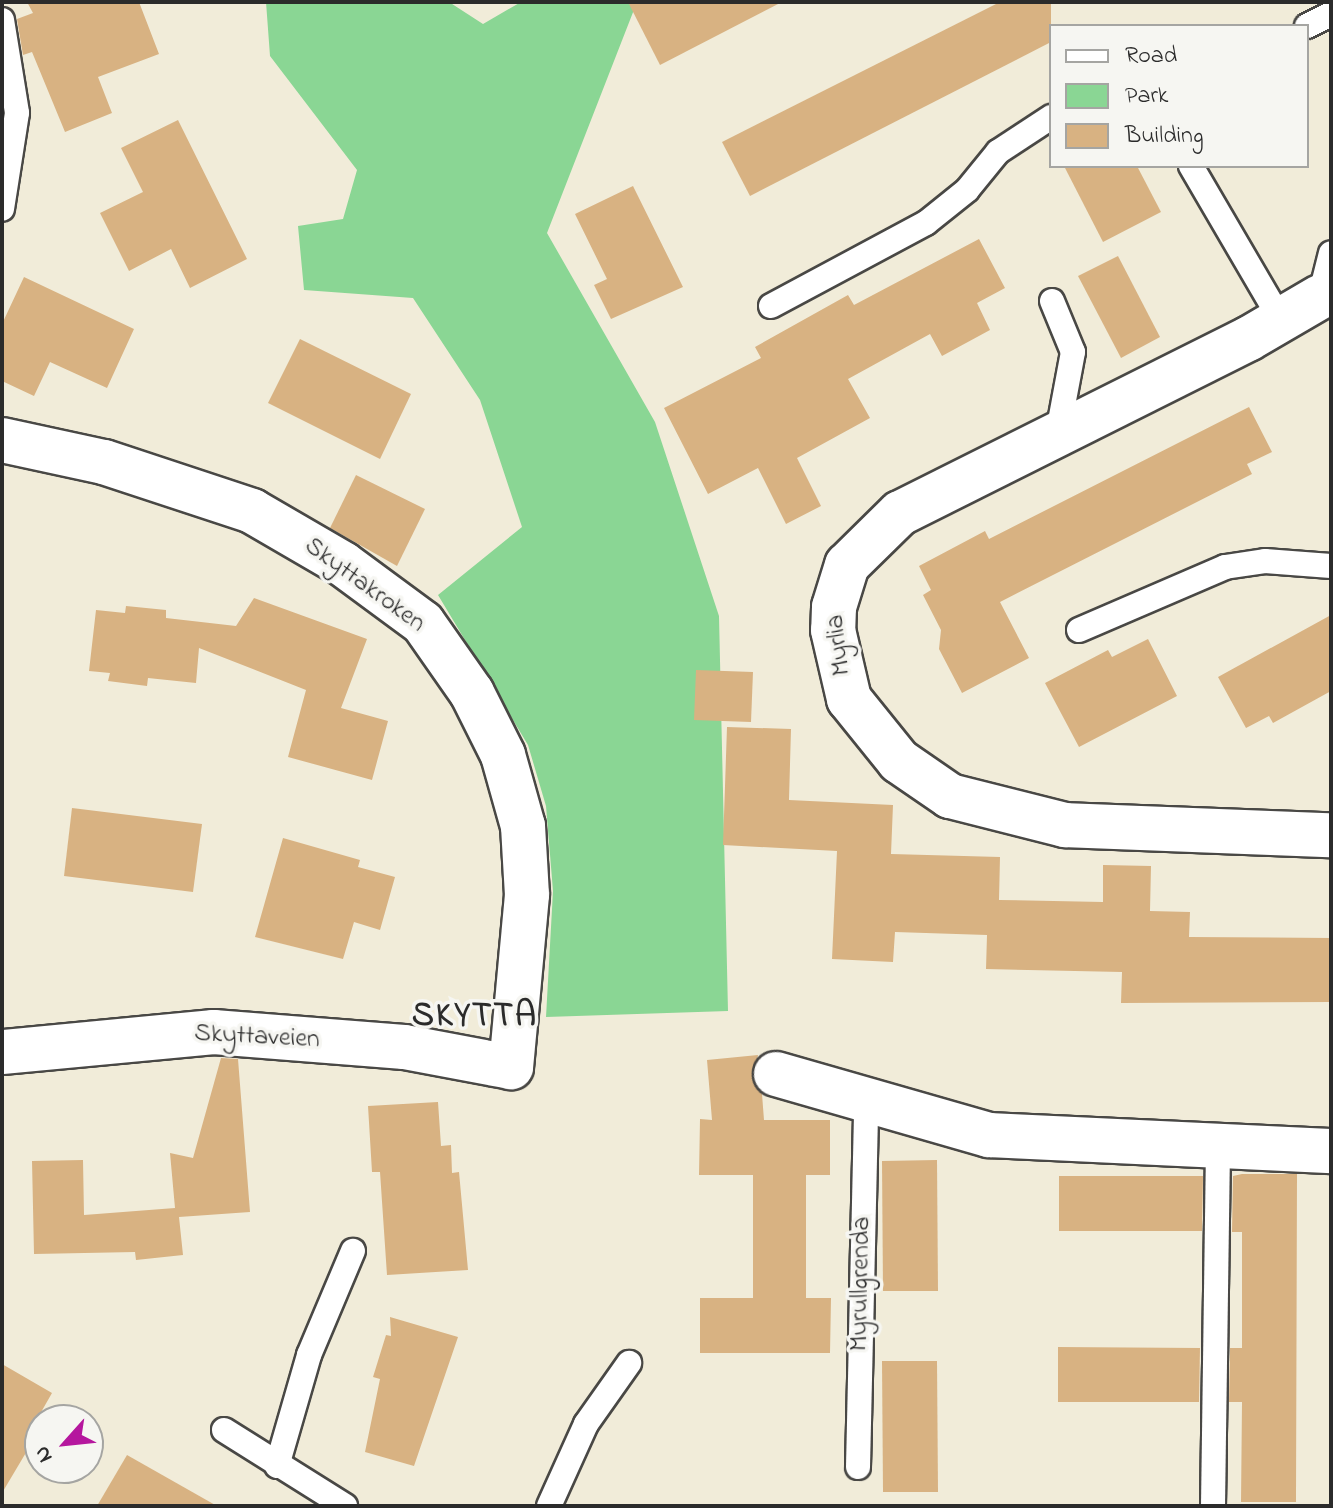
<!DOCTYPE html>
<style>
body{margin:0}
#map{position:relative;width:1333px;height:1508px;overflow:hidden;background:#f1ecd9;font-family:"Indie Flower",sans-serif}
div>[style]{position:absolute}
.green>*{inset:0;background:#8ad694}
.building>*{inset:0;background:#d8b282}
.roads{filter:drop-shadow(2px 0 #494845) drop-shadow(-2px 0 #494845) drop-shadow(0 2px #494845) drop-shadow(0 -2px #494845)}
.service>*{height:24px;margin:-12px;padding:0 12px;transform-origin:12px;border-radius:12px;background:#fff}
.minor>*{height:44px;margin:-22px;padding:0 22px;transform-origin:22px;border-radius:22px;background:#fff}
span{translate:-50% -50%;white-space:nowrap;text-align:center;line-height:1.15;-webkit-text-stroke:7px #f6f6f2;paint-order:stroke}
.street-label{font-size:26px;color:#2b2b2b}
.district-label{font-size:34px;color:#2b2b2b;font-weight:700;letter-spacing:2px}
.frame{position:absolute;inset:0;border:4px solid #2b2b2b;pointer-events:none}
.legend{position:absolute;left:1049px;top:24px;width:260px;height:144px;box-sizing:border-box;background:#f6f6f2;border:2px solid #a5a5a2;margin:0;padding:10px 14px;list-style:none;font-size:24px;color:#2b2b2b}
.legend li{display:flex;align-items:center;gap:16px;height:40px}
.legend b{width:40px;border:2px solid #a5a5a2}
.north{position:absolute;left:24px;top:1404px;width:80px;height:80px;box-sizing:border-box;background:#f6f6f2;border:2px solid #a5a5a2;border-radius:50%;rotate:243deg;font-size:22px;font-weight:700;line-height:32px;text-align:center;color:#2b2b2b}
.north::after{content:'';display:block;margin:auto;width:28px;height:36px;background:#b5179e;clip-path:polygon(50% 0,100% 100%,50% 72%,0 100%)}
</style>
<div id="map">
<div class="green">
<i style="clip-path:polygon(266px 2px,449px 2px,483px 24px,521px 2px,637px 2px,547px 233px,655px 422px,719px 616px,728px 1011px,546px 1017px,553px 891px,546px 806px,528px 745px,438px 595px,522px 527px,480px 400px,413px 298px,304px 290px,298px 226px,343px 219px,357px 170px,270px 56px)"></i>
</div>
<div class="building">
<i style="clip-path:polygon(27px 2px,139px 2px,159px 54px,98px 77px,112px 113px,65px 132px,32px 52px,23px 55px,17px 19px,33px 13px)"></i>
<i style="clip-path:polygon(628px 2px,782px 2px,660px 65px)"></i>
<i style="clip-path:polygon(1000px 2px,1051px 2px,1051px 42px,750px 196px,722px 142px)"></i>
<i style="clip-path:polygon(178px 120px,247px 259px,190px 288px,171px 249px,129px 271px,100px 213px,143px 192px,121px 148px)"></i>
<i style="clip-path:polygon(1064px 166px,1137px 166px,1161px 212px,1103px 242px)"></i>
<i style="clip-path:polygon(633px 186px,683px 287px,611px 319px,594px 285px,607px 279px,575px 214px)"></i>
<i style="clip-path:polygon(979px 239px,1005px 288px,977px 303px,990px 330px,942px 356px,930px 334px,848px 379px,870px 418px,797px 458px,821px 506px,786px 524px,758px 468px,708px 494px,664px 408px,761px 358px,755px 347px,848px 295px,854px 305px)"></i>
<i style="clip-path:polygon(1118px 256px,1160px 337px,1121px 358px,1078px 276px)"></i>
<i style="clip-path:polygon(24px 277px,134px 329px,107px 388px,50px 362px,34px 396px,2px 381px,2px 324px)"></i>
<i style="clip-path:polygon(300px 339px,411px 394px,380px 459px,268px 403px)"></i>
<i style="clip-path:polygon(1249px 407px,1272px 452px,1247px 464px,1252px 474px,1000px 602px,1029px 658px,962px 693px,939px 649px,941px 630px,923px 595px,931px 590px,919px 566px,985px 531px,989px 539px)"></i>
<i style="clip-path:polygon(356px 475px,425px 509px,397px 566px,330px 528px)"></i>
<i style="clip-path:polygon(254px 598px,367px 639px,341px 708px,388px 721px,372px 780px,288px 757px,306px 690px,199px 648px,196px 683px,148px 678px,147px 686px,108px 681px,110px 673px,89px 671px,96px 610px,125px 613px,126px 606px,166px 610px,166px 618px,236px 626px)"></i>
<i style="clip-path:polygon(1331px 615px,1331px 691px,1273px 723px,1269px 716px,1246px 728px,1218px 677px)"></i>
<i style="clip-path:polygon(1148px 639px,1177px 696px,1079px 747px,1045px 683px,1108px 650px,1112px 657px)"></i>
<i style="clip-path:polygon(696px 670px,753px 672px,751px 722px,694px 720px)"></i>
<i style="clip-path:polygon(727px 727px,791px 729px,789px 800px,893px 805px,891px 854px,1000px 857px,999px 900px,1103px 902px,1103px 865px,1151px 866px,1150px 911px,1190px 912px,1189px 937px,1331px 938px,1331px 1002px,1121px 1003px,1122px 972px,986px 969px,987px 935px,895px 932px,893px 962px,832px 959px,837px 851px,723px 845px)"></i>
<i style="clip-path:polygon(72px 808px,202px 824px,193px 892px,64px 876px)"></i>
<i style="clip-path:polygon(283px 838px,360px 860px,358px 867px,395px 877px,380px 930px,354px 922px,343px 959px,255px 937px)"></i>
<i style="clip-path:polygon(758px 1055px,752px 1079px,762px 1094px,764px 1120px,830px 1120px,830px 1175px,806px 1175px,806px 1298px,831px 1298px,830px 1353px,700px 1353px,700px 1298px,753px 1298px,753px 1175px,699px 1175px,700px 1119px,712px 1120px,707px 1060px)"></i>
<i style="clip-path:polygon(221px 1058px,238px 1059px,250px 1212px,179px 1217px,183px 1255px,136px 1260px,135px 1252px,34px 1254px,32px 1161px,83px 1160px,84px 1215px,175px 1208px,170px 1153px,193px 1158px)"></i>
<i style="clip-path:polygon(438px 1102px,441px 1146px,451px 1145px,452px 1173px,459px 1172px,468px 1270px,387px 1275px,380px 1172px,372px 1172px,368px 1106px)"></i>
<i style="clip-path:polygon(937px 1160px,938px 1291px,883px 1291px,882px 1161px)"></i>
<i style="clip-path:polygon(1242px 1174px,1297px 1174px,1296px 1502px,1241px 1502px,1242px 1402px,1229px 1402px,1230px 1348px,1242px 1348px,1242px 1232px,1232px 1232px,1233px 1176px)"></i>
<i style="clip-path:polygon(1059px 1176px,1203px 1176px,1202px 1231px,1059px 1231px)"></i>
<i style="clip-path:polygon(390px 1317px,458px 1337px,414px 1466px,365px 1452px,380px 1379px,373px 1377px,386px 1335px,391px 1336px)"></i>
<i style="clip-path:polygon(1058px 1347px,1200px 1348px,1199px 1402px,1058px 1402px)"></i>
<i style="clip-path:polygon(882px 1361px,937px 1361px,938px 1492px,883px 1492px)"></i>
<i style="clip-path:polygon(2px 1364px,52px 1393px,40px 1414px,40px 1429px,2px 1493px)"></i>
<i style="clip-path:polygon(127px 1455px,217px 1506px,97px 1506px)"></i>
</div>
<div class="roads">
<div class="service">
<i style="left:2px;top:20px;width:94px;rotate:80.8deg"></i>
<i style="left:17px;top:113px;width:97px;rotate:98.9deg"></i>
<i style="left:1307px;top:26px;width:27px;rotate:-27deg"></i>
<i style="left:1191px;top:166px;width:178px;rotate:59.7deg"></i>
<i style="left:1328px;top:298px;width:8px;rotate:-173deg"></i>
<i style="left:1320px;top:297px;width:45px;rotate:-76deg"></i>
<i style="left:1052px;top:301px;width:55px;rotate:67.6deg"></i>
<i style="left:1073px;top:352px;width:81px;rotate:100.6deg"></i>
<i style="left:771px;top:306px;width:176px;rotate:-28.2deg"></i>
<i style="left:926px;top:223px;width:53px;rotate:-38.8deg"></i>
<i style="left:967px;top:190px;width:49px;rotate:-50.8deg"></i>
<i style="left:998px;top:152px;width:64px;rotate:-33.4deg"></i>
<i style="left:1079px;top:630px;width:159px;rotate:-23.3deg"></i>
<i style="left:1225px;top:567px;width:40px;rotate:-8.5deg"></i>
<i style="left:1265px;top:561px;width:66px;rotate:4.3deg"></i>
<i style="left:224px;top:1430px;width:143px;rotate:32.1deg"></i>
<i style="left:277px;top:1466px;width:116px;rotate:-73.9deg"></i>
<i style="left:309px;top:1355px;width:113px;rotate:-67.1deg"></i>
<i style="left:858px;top:1467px;width:366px;rotate:-88.7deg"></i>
<i style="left:549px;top:1506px;width:90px;rotate:-65.7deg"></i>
<i style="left:586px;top:1424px;width:75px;rotate:-54.8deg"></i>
<i style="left:1213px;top:1506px;width:357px;rotate:-89.2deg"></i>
</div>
<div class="minor">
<i style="left:1320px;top:297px;width:83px;rotate:149.7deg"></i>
<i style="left:1248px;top:339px;width:389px;rotate:153.4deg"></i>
<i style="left:900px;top:513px;width:74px;rotate:135.5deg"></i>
<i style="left:847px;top:565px;width:44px;rotate:107.2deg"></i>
<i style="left:834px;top:607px;width:23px;rotate:92deg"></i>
<i style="left:833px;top:630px;width:71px;rotate:76.9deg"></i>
<i style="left:849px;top:699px;width:80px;rotate:51.1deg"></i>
<i style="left:899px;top:761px;width:62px;rotate:34.5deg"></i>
<i style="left:950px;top:796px;width:119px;rotate:14.2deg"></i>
<i style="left:1065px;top:825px;width:266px;rotate:2.2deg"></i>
<i style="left:2px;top:440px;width:104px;rotate:12.2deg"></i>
<i style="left:104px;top:462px;width:156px;rotate:18.3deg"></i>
<i style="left:252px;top:511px;width:105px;rotate:30.2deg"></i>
<i style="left:343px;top:564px;width:99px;rotate:36.4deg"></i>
<i style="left:423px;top:623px;width:85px;rotate:55deg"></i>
<i style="left:472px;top:693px;width:69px;rotate:63.4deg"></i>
<i style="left:503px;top:755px;width:74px;rotate:74.3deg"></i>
<i style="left:523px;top:826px;width:69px;rotate:86.7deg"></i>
<i style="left:527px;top:895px;width:173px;rotate:95.3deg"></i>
<i style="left:511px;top:1067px;width:109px;rotate:-169.4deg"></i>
<i style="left:404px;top:1047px;width:191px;rotate:-175.5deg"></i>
<i style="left:214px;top:1032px;width:213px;rotate:174.6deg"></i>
<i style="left:776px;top:1074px;width:222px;rotate:16deg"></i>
<i style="left:989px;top:1135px;width:342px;rotate:2.7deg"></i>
</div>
</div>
<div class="street-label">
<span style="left:364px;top:586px;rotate:36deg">Skyttakroken</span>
<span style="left:840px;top:645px;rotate:-97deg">Myrlia</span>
<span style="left:257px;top:1038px;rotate:3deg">Skyttaveien</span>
<span style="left:862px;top:1284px;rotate:-89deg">Myrullgrenda</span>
</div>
<div class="district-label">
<span style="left:475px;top:1018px">SKYTTA</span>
</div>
<div class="frame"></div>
<ul class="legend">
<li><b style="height:10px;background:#fff"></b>Road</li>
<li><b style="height:22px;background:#8ad694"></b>Park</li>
<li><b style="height:22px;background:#d8b282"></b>Building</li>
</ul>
<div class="north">N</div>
</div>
